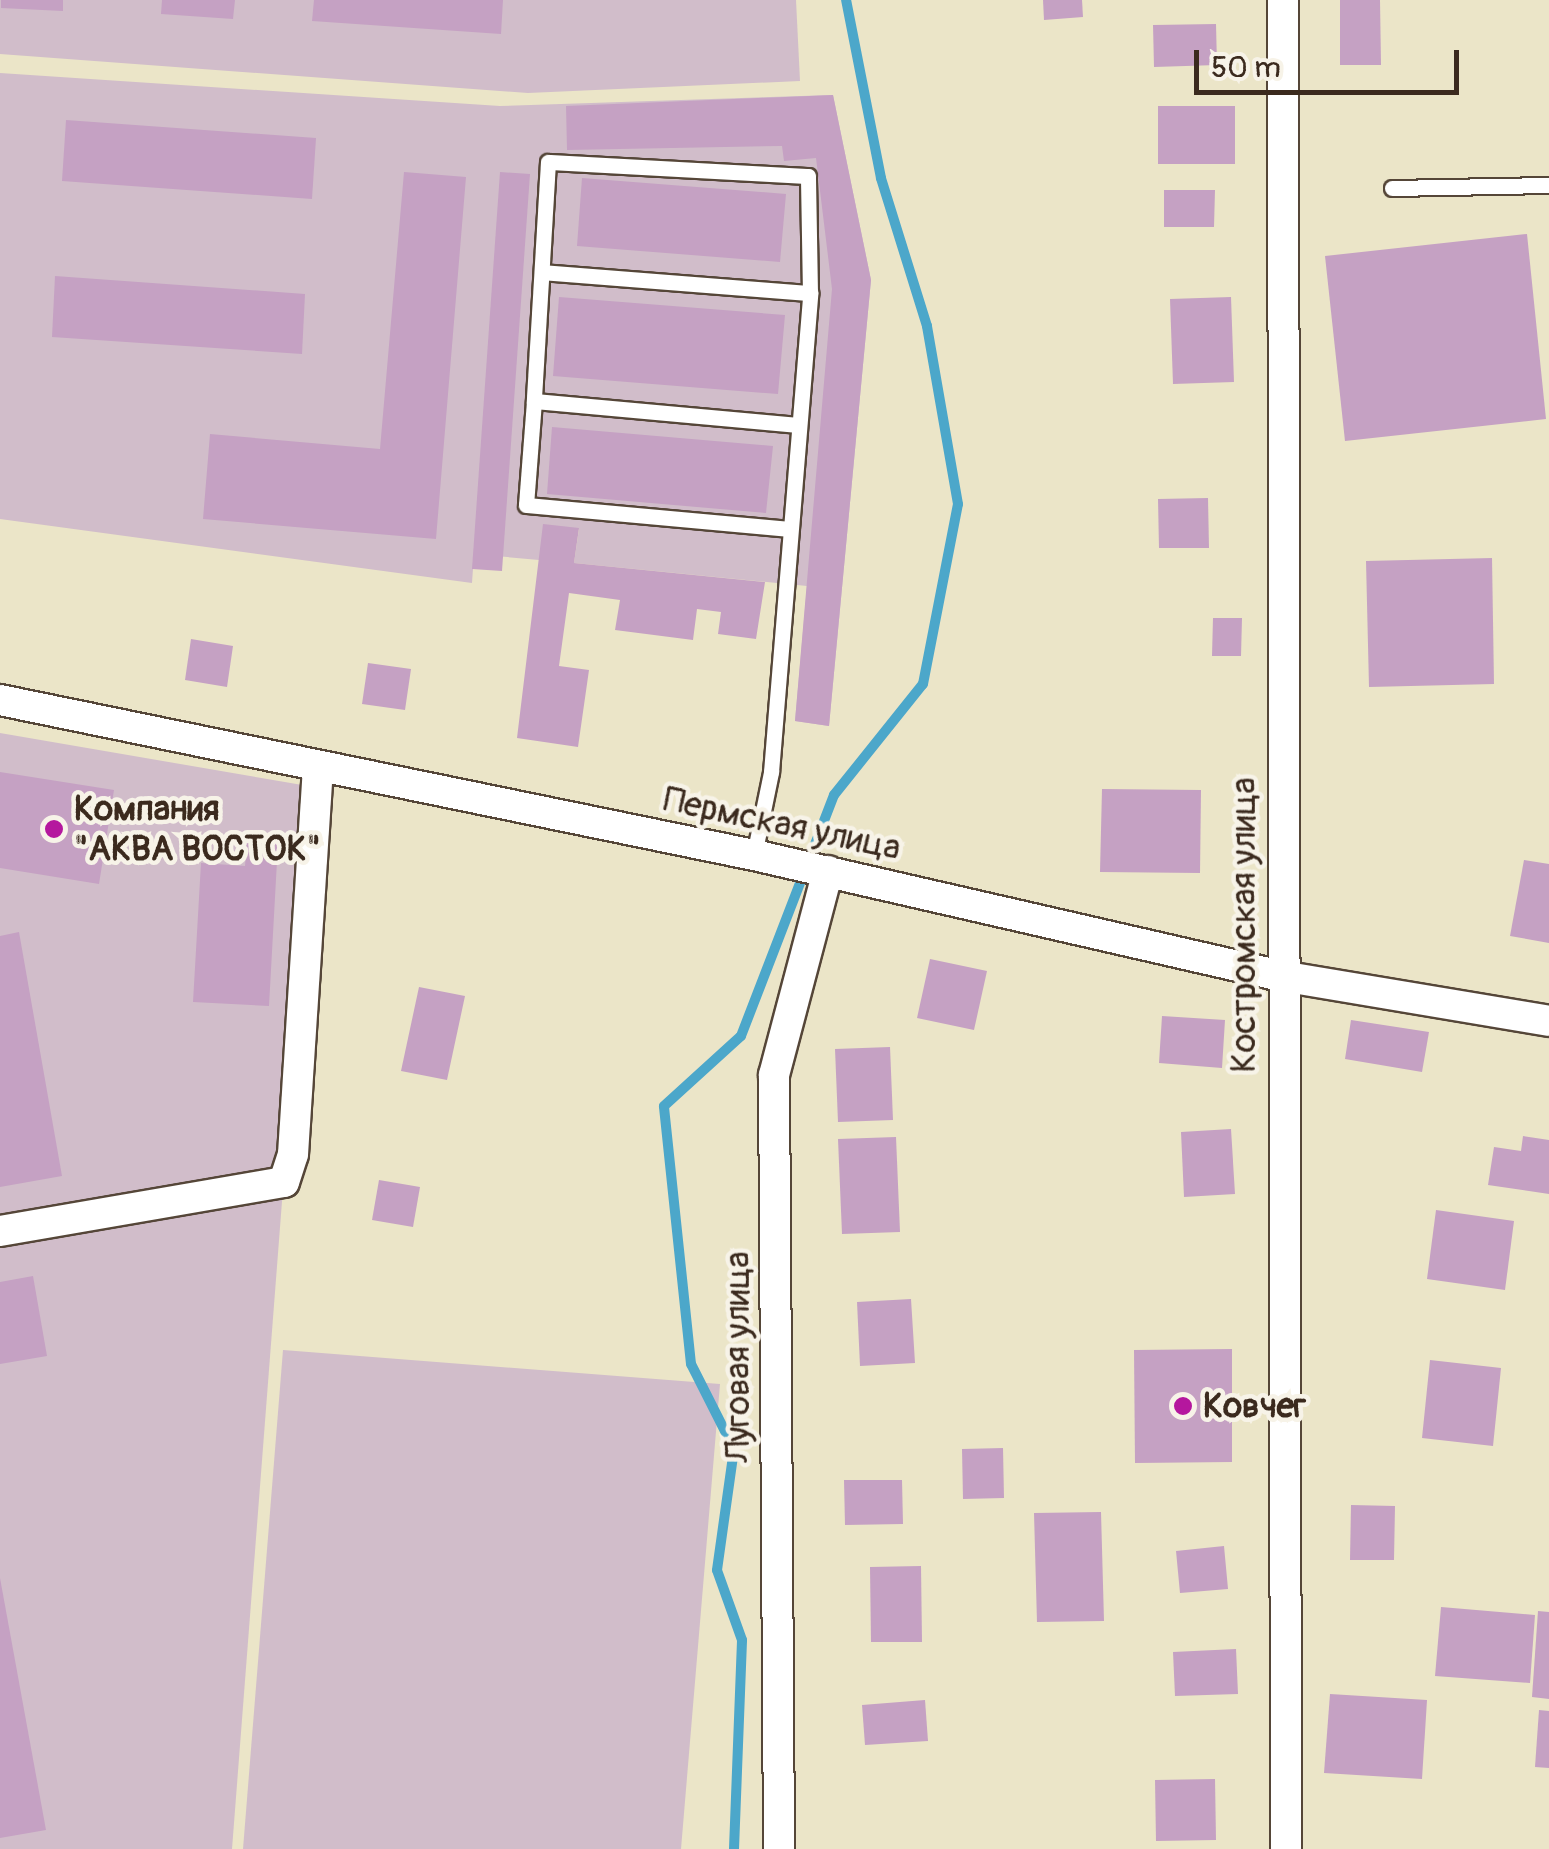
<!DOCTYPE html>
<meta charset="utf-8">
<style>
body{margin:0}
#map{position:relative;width:1549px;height:1849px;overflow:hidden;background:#ebe5c8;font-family:Pangolin,sans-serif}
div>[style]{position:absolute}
.industrial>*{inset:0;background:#d1bdca}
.stream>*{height:10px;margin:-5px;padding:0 5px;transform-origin:5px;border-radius:5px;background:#4ca7ca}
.building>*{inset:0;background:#c5a1c3}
.roads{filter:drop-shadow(2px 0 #554638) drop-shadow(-2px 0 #554638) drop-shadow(0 2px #554638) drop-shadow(0 -2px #554638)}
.lane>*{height:15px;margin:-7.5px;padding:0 7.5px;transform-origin:7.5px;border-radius:7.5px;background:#fff}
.street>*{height:30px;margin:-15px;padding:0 15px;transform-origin:15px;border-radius:15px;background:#fff}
.dots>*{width:28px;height:28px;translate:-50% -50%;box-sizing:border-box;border:5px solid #f7f3e8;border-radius:50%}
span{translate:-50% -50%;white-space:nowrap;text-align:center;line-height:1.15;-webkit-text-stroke:9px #f7f3e8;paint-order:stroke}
.poi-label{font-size:35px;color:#3b2a1e;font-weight:700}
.left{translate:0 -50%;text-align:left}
.street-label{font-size:35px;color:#3b2a1e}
.scale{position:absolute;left:1194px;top:50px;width:265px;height:45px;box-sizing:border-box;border:5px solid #3b2a1e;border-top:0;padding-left:12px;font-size:30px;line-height:35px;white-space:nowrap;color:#3b2a1e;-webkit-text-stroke:8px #f7f3e8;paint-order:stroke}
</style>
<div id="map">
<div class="industrial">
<i style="clip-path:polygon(0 0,796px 0,800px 81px,528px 93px,0 54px)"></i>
<i style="clip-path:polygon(0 73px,500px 106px,833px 95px,871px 280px,829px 726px,795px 721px,807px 586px,574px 563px,579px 529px,539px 560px,474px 554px,472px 583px,0 519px)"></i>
<i style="clip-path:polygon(0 733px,314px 787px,232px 1849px,0 1849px)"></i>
<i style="clip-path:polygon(283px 1350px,720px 1384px,681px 1849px,243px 1849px)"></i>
</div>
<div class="stream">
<i style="left:734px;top:1849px;width:209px;rotate:-87.8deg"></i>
<i style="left:742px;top:1640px;width:74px;rotate:-109.7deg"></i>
<i style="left:717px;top:1570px;width:122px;rotate:-82deg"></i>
<i style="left:734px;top:1449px;width:95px;rotate:-116.8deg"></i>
<i style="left:691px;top:1364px;width:259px;rotate:-96deg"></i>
<i style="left:664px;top:1106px;width:104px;rotate:-42.3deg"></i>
<i style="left:741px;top:1036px;width:258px;rotate:-68.9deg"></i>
<i style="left:834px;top:795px;width:142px;rotate:-51.3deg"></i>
<i style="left:923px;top:684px;width:183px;rotate:-79deg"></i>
<i style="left:958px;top:504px;width:181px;rotate:-99.9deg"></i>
<i style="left:927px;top:326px;width:155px;rotate:-107.3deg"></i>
<i style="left:881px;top:178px;width:181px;rotate:-101.1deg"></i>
</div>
<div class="building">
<i style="clip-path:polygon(1px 0,63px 0,63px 11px,1px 8px)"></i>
<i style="clip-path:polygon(162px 0,235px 0,233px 19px,161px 14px)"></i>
<i style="clip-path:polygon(314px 0,503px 0,501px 34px,312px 21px)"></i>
<i style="clip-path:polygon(1043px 0,1082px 0,1083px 17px,1044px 20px)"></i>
<i style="clip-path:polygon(1340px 0,1380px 0,1381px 65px,1340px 65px)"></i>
<i style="clip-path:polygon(1216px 24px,1217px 65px,1154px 67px,1153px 25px)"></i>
<i style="clip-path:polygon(833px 95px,871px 280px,829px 726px,795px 721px,832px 289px,816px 158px,784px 161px,782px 146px,567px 150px,566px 106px)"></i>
<i style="clip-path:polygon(1158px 106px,1235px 106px,1235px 164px,1158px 164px)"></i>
<i style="clip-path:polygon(66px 120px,316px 138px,312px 199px,62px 181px)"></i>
<i style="clip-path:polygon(404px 172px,466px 177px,436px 539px,203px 519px,210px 434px,380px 449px)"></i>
<i style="clip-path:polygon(500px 172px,530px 174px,502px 571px,472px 569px)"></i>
<i style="clip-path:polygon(582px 178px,786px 194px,780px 262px,577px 246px)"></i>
<i style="clip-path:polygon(1164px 190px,1215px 190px,1214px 227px,1164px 227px)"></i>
<i style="clip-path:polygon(1527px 234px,1546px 419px,1345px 441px,1325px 256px)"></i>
<i style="clip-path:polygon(55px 276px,305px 294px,302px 354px,52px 337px)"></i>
<i style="clip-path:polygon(559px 297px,785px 315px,778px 394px,553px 376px)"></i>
<i style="clip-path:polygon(1231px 297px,1234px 382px,1173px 384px,1170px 299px)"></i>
<i style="clip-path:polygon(552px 427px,773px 446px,766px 513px,547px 494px)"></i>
<i style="clip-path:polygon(1208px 498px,1209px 548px,1159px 548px,1158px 499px)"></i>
<i style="clip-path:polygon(543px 524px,579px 528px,574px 563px,765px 582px,756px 639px,718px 634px,721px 612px,697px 609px,693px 640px,615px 630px,620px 600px,569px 593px,559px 666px,589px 670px,578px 747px,517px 738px)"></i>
<i style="clip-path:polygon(1492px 558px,1494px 684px,1369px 687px,1366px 561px)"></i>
<i style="clip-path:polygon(1213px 618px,1242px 618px,1241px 656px,1212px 656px)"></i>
<i style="clip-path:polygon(191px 639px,233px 646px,227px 687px,185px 680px)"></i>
<i style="clip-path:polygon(368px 663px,411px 669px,405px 710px,362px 704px)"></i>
<i style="clip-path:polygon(0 772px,114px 790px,99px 884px,0 868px)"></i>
<i style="clip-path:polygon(1102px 789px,1201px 790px,1200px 873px,1100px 872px)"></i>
<i style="clip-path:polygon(247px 841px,278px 843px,269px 1006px,193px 1002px,201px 863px,245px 866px)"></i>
<i style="clip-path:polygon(1524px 860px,1549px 864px,1549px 943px,1510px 936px)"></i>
<i style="clip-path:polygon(19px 932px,62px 1176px,0 1187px,0 936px)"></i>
<i style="clip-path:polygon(930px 959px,987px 971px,974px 1030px,917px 1018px)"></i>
<i style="clip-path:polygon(419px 987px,465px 996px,447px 1080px,401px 1071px)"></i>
<i style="clip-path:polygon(1162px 1016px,1225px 1020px,1222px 1068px,1159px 1063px)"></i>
<i style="clip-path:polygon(1351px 1020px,1429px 1032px,1422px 1072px,1345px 1059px)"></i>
<i style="clip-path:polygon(890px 1047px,893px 1120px,838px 1122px,835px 1049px)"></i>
<i style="clip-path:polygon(1231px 1129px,1235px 1194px,1184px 1197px,1181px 1132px)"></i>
<i style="clip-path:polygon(1523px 1136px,1549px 1140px,1549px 1194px,1488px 1185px,1494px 1147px,1521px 1151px)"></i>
<i style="clip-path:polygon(896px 1137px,900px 1232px,842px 1234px,838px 1139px)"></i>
<i style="clip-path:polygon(379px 1180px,420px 1187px,413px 1227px,372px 1220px)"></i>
<i style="clip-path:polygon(1436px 1210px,1514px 1221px,1505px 1290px,1427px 1279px)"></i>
<i style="clip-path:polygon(33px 1276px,47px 1356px,0 1364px,0 1282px)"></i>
<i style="clip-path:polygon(911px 1299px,915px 1363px,860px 1366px,857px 1302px)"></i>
<i style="clip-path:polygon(1232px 1349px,1232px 1462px,1135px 1463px,1134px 1350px)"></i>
<i style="clip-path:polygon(1430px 1360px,1501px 1368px,1493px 1446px,1422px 1438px)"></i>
<i style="clip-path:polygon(1003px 1448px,1004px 1498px,963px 1499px,962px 1449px)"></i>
<i style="clip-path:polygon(844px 1480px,902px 1480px,903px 1524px,845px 1525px)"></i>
<i style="clip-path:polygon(1351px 1505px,1395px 1506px,1394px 1560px,1350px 1560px)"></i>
<i style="clip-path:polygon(1101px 1512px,1104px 1621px,1037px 1622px,1034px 1513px)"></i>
<i style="clip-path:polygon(1224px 1546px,1228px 1589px,1180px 1593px,1176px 1551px)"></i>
<i style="clip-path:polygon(921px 1566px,922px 1642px,871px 1642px,870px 1567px)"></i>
<i style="clip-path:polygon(0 1578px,46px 1830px,0 1838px)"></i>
<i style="clip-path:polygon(1441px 1607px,1535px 1615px,1530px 1683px,1435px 1676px)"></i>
<i style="clip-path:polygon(1538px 1611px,1549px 1612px,1549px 1699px,1532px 1697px)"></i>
<i style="clip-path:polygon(1236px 1649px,1238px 1694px,1175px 1696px,1173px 1652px)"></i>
<i style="clip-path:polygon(1330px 1694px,1427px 1700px,1422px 1779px,1324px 1773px)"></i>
<i style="clip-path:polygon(925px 1700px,928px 1741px,865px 1745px,862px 1705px)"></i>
<i style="clip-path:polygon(1539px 1710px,1549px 1711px,1549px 1768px,1535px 1767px)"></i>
<i style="clip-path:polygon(1215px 1779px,1216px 1840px,1156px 1841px,1155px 1780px)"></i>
</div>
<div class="roads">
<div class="lane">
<i style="left:1392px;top:188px;width:157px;rotate:-1.1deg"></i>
<i style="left:542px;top:272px;width:269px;rotate:4.5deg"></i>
<i style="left:534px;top:401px;width:104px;rotate:94.4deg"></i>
<i style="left:526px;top:505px;width:263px;rotate:5.2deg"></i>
<i style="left:754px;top:855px;width:85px;rotate:-78.4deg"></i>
<i style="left:771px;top:772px;width:481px;rotate:-85.3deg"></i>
<i style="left:810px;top:293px;width:117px;rotate:-91deg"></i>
<i style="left:808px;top:176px;width:260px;rotate:-176.9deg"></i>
<i style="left:548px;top:162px;width:239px;rotate:93.4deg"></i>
<i style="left:534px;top:401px;width:266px;rotate:5.2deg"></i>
</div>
<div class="street">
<i style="left:1283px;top:0;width:1849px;rotate:89.91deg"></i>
<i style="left:0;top:700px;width:770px;rotate:11.62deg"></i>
<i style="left:754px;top:855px;width:541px;rotate:12.93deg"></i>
<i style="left:1281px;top:976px;width:272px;rotate:9.5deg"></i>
<i style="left:0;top:1231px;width:288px;rotate:-9.8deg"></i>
<i style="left:284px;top:1182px;width:29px;rotate:-72deg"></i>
<i style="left:293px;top:1154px;width:386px;rotate:-86.3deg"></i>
<i style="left:779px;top:1849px;width:774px;rotate:-90.37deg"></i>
<i style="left:774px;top:1075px;width:211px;rotate:-75.2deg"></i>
</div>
</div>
<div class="dots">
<i style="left:54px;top:829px;background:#b5179e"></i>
<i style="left:1183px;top:1406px;background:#b5179e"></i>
</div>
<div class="poi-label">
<span class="left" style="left:74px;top:829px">Компания<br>"АКВА ВОСТОК"</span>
<span class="left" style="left:1203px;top:1406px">Ковчег</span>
</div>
<div class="street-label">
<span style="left:782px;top:824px;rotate:12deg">Пермская улица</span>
<span style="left:1244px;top:925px;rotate:-90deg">Костромская улица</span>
<span style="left:738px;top:1357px;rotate:-90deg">Луговая улица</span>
</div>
<div class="scale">50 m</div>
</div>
